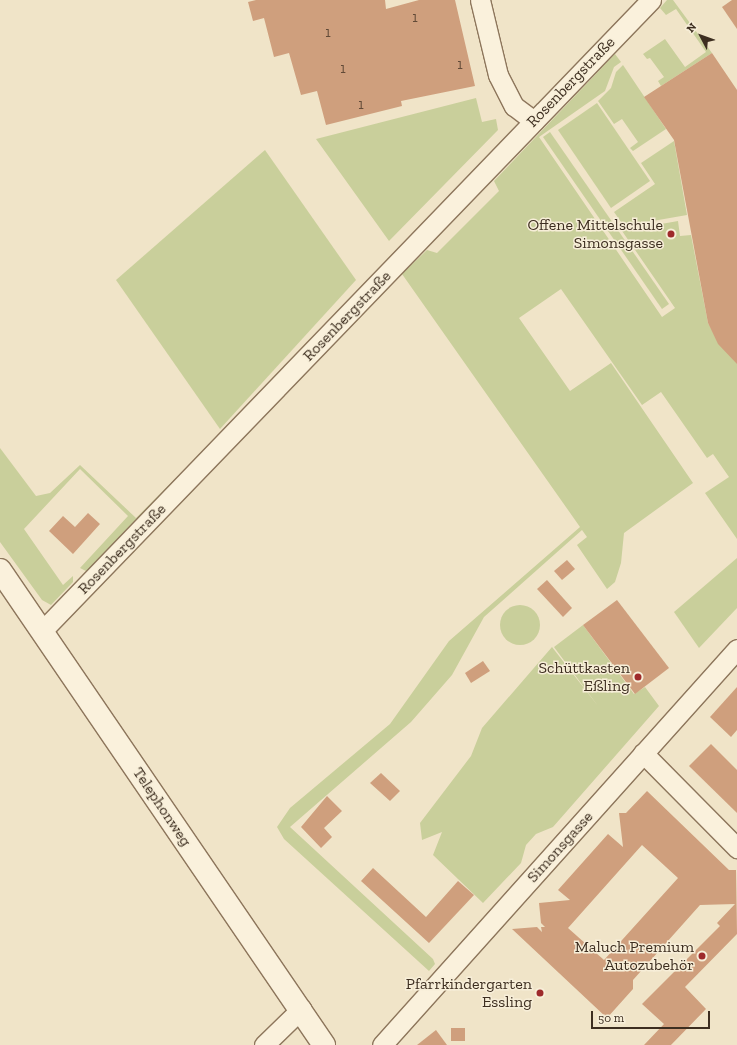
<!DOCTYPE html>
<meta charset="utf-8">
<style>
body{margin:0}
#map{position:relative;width:737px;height:1045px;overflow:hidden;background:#f0e4c8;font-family:"Zilla Slab",serif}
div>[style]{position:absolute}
.green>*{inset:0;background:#c9cf9b}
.round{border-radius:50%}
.building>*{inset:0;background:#cf9f7d}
.roads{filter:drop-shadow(1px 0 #8d765c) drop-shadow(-1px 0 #8d765c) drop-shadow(0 1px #8d765c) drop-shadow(0 -1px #8d765c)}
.minor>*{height:19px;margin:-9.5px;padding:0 9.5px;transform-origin:9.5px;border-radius:9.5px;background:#faf1dc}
.tertiary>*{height:22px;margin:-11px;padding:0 11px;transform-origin:11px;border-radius:11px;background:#faf1dc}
.dots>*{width:11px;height:11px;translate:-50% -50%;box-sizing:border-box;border:2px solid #f7eed8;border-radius:50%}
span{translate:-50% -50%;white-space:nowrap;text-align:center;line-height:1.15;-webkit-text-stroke:3px #f7eed8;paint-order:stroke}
.number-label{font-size:14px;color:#624a37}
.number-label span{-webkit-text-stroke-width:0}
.street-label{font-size:16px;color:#3d2e20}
.poi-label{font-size:16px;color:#3d2e20}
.right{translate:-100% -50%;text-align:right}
.north{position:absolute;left:681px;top:16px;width:40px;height:40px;-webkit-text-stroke:3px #f7eed8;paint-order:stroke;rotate:311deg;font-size:11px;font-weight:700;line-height:16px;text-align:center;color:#3d2e20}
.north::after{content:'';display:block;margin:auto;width:14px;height:18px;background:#3d2e20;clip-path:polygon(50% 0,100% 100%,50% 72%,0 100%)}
.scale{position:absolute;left:591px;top:1011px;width:119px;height:18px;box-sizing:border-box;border:2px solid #3d2e20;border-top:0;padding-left:5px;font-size:12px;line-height:14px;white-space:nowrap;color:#3d2e20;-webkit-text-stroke:3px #f7eed8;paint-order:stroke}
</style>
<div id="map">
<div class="green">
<i style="clip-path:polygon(667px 0,673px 0,712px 53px,661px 86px,658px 81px,664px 77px,650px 58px,647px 59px,643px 54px,665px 39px,685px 67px,706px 52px,676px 9px,666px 15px,660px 8px)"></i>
<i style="clip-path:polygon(615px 54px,621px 62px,614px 67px,605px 91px,539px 137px,662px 317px,675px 308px,622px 231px,678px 221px,680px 236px,691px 235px,708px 323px,719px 344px,737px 362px,737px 539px,705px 493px,729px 477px,713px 454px,707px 458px,661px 392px,642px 405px,561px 289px,519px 318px,570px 391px,611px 363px,693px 483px,624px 533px,621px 563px,615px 582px,607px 589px,577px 545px,587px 537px,582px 530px,484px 617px,452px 675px,411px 722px,290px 827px,433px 959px,435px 964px,429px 971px,284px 839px,277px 827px,290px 808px,390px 724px,449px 641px,580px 527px,402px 274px,427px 250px,437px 253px,499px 191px,494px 181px)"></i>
<i style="clip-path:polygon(623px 65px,666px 129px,633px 151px,630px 148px,638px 142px,622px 119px,614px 124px,598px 101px,611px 88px,616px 72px)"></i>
<i style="clip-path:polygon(476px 98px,482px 122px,496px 119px,498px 130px,389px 241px,316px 139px)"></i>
<i style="clip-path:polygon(597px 103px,650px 181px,611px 208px,558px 130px)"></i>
<i style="clip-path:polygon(550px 132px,669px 304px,662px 309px,543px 137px)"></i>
<i style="clip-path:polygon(674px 141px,687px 215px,624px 226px,614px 212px,655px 184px,641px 163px)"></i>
<i style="clip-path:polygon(265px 150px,356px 280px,220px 429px,116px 280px)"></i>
<i style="clip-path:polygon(207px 447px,88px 572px,80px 568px,128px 516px,80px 469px,24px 529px,63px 585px,73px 576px,73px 582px,51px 605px,42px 600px,0 542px,0 448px,36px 496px,50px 493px,80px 465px,136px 518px)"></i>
<i style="clip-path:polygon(737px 558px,737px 608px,699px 648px,674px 612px)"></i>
<i class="round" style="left:500px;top:605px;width:40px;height:40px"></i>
<i style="clip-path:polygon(583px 625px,634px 694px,645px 687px,659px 706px,553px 827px,536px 834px,526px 845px,521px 863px,483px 903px,433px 855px,442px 832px,422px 840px,420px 823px,471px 756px,482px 728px,552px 647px,598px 706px,554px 647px)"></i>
</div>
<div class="building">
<i style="clip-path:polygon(256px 0,385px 0,386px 9px,419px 0,455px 0,475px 86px,401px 101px,402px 106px,326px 125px,317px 91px,301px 95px,289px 53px,274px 57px,264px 18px,253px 21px,248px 2px)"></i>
<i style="clip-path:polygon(732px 0,737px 0,737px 29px,722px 7px)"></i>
<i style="clip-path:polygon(712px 53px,737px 90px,737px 364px,718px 344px,708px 323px,674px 140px,644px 97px)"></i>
<i style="clip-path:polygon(88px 513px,100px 524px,73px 554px,49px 531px,63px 516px,75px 527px)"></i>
<i style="clip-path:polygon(567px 560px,575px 569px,562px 580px,554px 571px)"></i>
<i style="clip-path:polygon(547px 580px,572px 608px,563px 617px,537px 589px)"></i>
<i style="clip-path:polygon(617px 600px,669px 668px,635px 694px,583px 625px)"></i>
<i style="clip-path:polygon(483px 661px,490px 671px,471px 683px,465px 673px)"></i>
<i style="clip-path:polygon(737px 687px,737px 730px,731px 737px,710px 717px)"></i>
<i style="clip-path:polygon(711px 744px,737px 770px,737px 813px,689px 766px)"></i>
<i style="clip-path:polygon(381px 773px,400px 791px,390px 801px,370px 783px)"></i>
<i style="clip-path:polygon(evenodd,647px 791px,729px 870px,736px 870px,737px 934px,685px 987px,706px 1009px,671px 1045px,644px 1045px,664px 1024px,642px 1004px,720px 926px,717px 923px,735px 904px,700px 905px,633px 980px,633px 989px,607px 1018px,512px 929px,537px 927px,542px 932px,541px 927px,545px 927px,541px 923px,539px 903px,570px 900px,558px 890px,608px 834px,623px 847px,619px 813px,626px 813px,647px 791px,642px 845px,678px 878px,604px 960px,568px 928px,642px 845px)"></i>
<i style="clip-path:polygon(327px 796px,342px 811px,324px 828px,332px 837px,321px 848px,301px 827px)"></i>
<i style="clip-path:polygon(373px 868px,426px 917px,458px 881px,474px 895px,429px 943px,361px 881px)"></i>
<i style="clip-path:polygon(451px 1028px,465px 1028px,465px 1041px,451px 1041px)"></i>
<i style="clip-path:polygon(436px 1030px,447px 1045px,417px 1045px)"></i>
</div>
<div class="roads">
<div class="minor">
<i style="left:480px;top:0;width:77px;rotate:76.5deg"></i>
<i style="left:498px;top:75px;width:35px;rotate:63deg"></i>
<i style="left:514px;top:106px;width:25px;rotate:37deg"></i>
<i style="left:42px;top:631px;width:877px;rotate:-46.02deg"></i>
<i style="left:643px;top:753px;width:134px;rotate:45.3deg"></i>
<i style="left:264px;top:1045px;width:52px;rotate:-44.2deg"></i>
<i style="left:382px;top:1045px;width:532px;rotate:-48.12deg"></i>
</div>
<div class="tertiary">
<i style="left:0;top:570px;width:575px;rotate:55.7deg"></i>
</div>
</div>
<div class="dots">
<i style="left:671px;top:234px;background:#9e2a2b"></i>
<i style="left:638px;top:677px;background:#9e2a2b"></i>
<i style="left:702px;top:956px;background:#9e2a2b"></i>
<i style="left:540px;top:993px;background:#9e2a2b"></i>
</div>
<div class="number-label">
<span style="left:415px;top:18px">1</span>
<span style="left:328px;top:33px">1</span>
<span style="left:460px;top:65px">1</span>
<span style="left:343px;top:69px">1</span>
<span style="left:361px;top:105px">1</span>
</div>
<div class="street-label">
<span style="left:571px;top:82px;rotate:-46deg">Rosenbergstraße</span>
<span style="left:347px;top:316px;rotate:-46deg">Rosenbergstraße</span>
<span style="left:122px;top:549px;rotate:-46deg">Rosenbergstraße</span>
<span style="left:162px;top:807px;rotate:56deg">Telephonweg</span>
<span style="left:560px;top:847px;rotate:-48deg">Simonsgasse</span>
</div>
<div class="poi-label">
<span class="right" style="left:663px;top:234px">Offene Mittelschule<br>Simonsgasse</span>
<span class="right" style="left:630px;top:677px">Schüttkasten<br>Eßling</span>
<span class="right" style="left:694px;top:956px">Maluch Premium<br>Autozubehör</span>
<span class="right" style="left:532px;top:993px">Pfarrkindergarten<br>Essling</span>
</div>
<div class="north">N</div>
<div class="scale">50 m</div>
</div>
